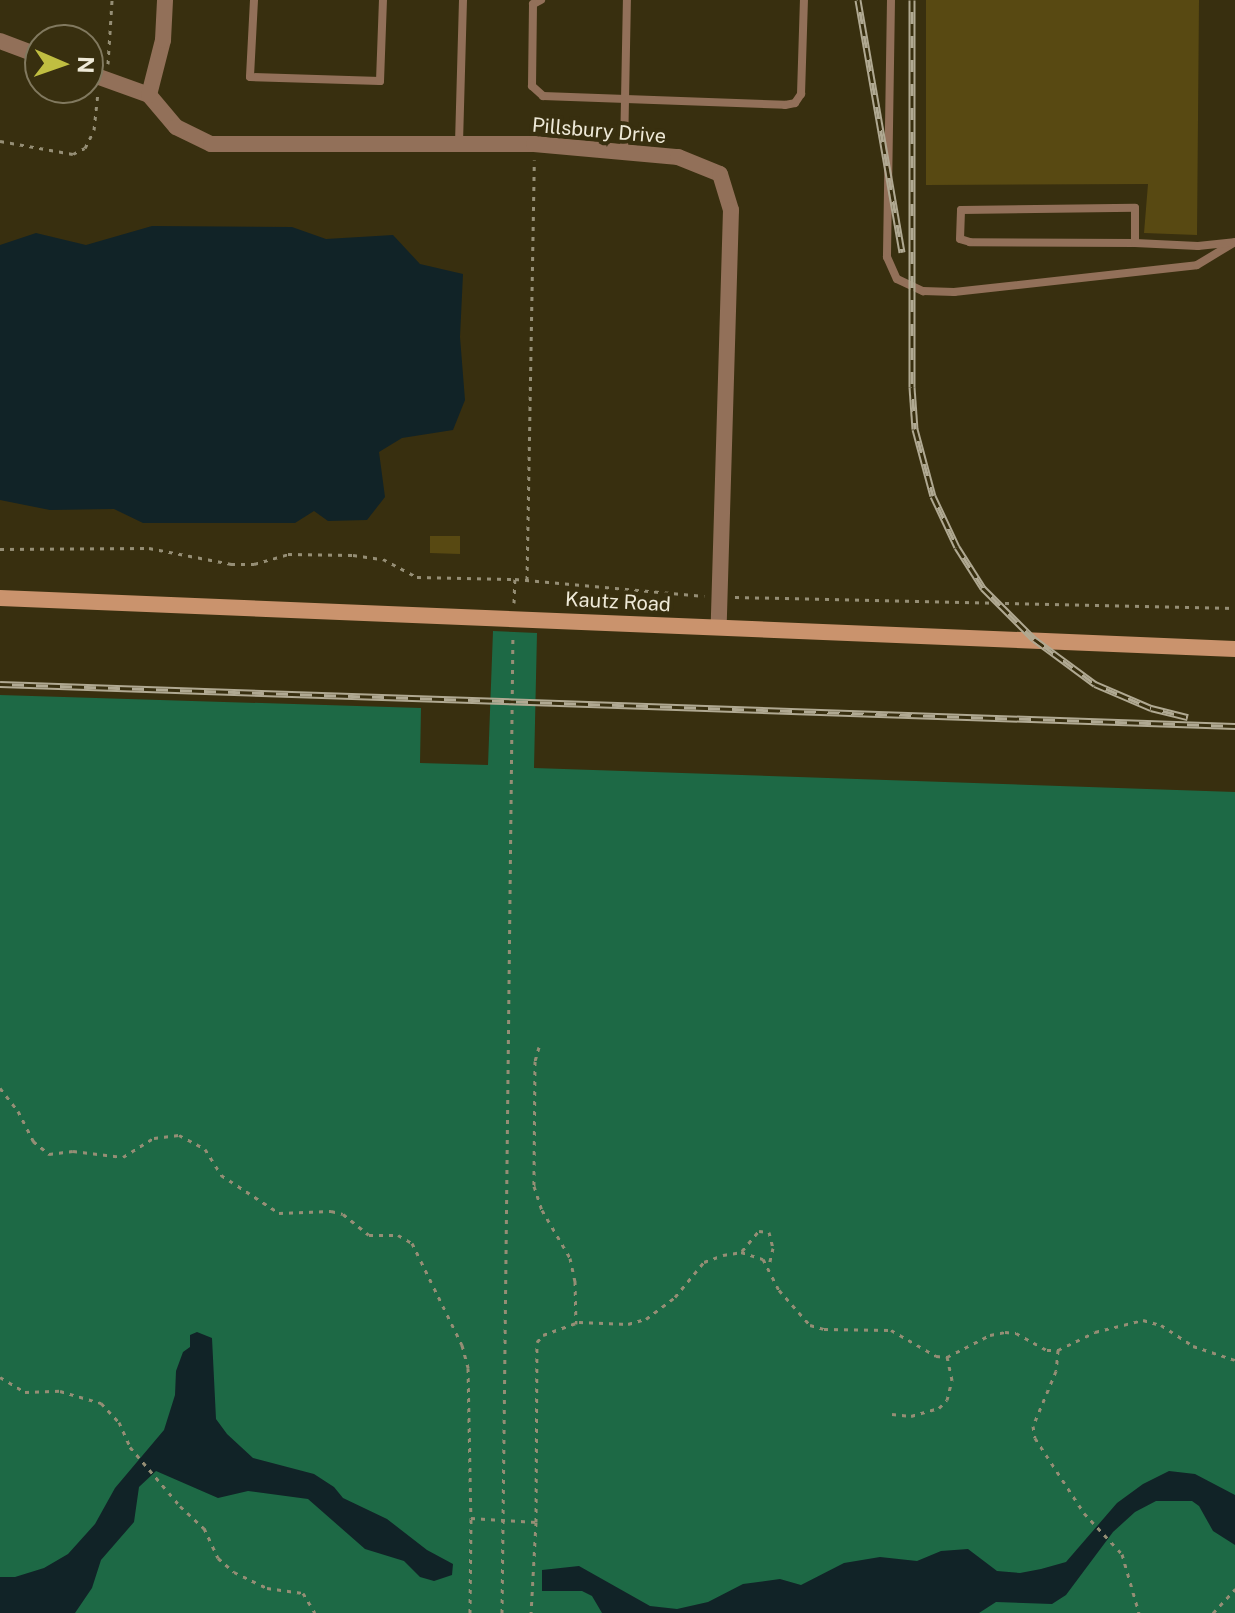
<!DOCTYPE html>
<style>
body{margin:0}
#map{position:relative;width:1235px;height:1613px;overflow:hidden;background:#382f0f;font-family:"Public Sans",sans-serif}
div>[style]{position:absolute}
.green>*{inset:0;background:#1d6945}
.water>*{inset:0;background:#112327}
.building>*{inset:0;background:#584912}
.path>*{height:3px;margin-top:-1.5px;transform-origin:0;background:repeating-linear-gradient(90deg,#958e75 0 4px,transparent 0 10px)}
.lane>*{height:8px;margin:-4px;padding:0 4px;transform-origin:4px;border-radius:4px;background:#927059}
.street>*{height:16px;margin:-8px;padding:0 8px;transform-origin:8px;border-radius:8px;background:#927059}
.secondary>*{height:16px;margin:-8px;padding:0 8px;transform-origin:8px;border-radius:8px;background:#ca936d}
.rail>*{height:7px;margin-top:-3.5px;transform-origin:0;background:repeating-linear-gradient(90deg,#382f0f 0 12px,#b0a992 0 24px);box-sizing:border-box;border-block:2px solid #b0a992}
span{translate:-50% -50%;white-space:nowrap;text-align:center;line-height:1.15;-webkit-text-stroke:8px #382f0f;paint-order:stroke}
.street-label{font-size:20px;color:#eee9d7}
.north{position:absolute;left:24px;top:24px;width:80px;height:80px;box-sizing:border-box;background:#382f0f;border:2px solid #81795f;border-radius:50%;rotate:92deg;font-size:22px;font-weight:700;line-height:32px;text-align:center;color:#eee9d7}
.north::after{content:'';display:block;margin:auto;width:28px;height:36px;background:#c0be41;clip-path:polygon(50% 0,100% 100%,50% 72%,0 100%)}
</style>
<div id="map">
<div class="green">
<i style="clip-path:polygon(493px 631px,537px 633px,534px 768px,1235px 792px,1235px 1613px,0 1613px,0 695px,421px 708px,420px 763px,488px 765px)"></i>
</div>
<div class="water">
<i style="clip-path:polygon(152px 226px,292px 227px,326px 239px,393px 235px,420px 264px,463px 274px,460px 337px,465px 400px,453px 430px,402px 438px,379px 452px,385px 497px,367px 520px,328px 521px,314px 511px,295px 523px,143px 523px,114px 509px,50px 510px,0 500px,0 245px,36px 233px,86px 245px)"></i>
<i style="clip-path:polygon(197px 1332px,212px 1338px,216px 1419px,227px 1434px,253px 1458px,314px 1474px,334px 1487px,343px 1498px,387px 1519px,427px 1550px,453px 1564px,452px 1575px,434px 1581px,420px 1577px,404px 1561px,365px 1549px,308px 1499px,248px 1491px,218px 1498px,156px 1471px,139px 1487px,134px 1522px,101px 1560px,92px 1588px,75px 1613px,0 1613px,0 1577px,15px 1577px,44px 1568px,68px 1554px,95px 1524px,115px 1488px,164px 1430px,175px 1395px,176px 1371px,183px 1352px,190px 1347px,190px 1335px)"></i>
<i style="clip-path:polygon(1169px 1471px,1195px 1474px,1235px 1495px,1235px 1545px,1213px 1531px,1199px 1506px,1192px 1501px,1156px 1501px,1135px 1512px,1113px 1532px,1066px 1595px,1052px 1604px,996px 1602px,979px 1613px,602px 1613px,592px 1596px,582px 1591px,542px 1591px,542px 1570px,579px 1566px,650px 1606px,677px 1609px,708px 1602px,743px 1584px,780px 1579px,801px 1585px,844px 1563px,880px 1557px,917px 1561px,941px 1551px,968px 1549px,997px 1571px,1020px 1573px,1041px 1569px,1066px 1562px,1117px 1503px,1143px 1484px)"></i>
</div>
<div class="building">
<i style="clip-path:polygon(926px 0,1199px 0,1197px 235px,1144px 233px,1148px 184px,926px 185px)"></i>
<i style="clip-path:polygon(430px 536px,460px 536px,460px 554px,430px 553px)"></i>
</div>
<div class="path">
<i style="left:108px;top:64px;width:64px;rotate:-86.4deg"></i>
<i style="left:0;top:141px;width:74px;rotate:10.1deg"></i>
<i style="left:73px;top:154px;width:13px;rotate:-27deg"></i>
<i style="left:85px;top:148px;width:20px;rotate:-63deg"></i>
<i style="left:94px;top:130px;width:37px;rotate:-84deg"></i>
<i style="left:0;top:549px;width:149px;rotate:-0.4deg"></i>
<i style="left:149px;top:548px;width:84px;rotate:11deg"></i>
<i style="left:231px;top:564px;width:23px"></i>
<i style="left:254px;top:564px;width:35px;rotate:-16deg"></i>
<i style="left:288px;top:554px;width:65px;rotate:0.9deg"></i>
<i style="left:353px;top:555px;width:30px;rotate:8deg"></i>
<i style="left:383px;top:559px;width:38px;rotate:28deg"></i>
<i style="left:417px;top:577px;width:98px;rotate:1.2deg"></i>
<i style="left:515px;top:579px;width:190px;rotate:5.1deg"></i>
<i style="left:527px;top:580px;width:420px;rotate:-89deg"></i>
<i style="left:735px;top:597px;width:500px;rotate:1.26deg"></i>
<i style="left:514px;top:603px;width:24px;rotate:-88deg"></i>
<i style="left:539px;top:1047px;width:15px;rotate:106deg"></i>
<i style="left:535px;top:1061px;width:125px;rotate:90.5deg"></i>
<i style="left:534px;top:1186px;width:25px;rotate:72deg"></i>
<i style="left:542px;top:1210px;width:56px;rotate:59.7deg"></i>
<i style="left:570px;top:1258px;width:24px;rotate:78deg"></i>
<i style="left:575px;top:1281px;width:43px;rotate:88.7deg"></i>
<i style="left:0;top:1088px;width:29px;rotate:52deg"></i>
<i style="left:18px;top:1111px;width:34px;rotate:63deg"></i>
<i style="left:33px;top:1141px;width:21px;rotate:39deg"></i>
<i style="left:49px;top:1154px;width:24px;rotate:-7deg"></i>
<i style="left:73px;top:1151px;width:50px;rotate:6.8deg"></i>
<i style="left:123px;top:1157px;width:36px;rotate:-32deg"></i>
<i style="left:154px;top:1138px;width:25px;rotate:-7deg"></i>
<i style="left:179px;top:1135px;width:30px;rotate:28deg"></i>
<i style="left:205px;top:1149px;width:31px;rotate:58deg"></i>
<i style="left:221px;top:1175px;width:69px;rotate:33.2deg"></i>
<i style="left:279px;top:1213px;width:52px;rotate:-2.2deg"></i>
<i style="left:331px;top:1211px;width:12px;rotate:14deg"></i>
<i style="left:343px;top:1214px;width:33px;rotate:39deg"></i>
<i style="left:369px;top:1235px;width:29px"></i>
<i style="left:398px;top:1235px;width:16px;rotate:30deg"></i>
<i style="left:412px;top:1243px;width:114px;rotate:63.9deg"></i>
<i style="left:462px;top:1345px;width:24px;rotate:75deg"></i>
<i style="left:468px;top:1368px;width:150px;rotate:88.9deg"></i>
<i style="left:471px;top:1518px;width:65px;rotate:3.5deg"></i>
<i style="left:536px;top:1522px;width:91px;rotate:93.1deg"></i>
<i style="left:742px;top:1251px;width:26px;rotate:-50deg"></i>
<i style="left:759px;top:1231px;width:10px;rotate:6deg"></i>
<i style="left:769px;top:1232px;width:16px;rotate:76deg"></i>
<i style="left:773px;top:1248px;width:18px;rotate:103deg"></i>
<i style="left:1058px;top:1350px;width:21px;rotate:95deg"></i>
<i style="left:1056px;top:1371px;width:60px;rotate:112.7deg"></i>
<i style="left:1033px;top:1426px;width:12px;rotate:81deg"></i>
<i style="left:1035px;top:1438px;width:90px;rotate:56.8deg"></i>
<i style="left:1084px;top:1513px;width:56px;rotate:47.2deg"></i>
<i style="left:1122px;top:1554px;width:61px;rotate:73.9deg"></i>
<i style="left:0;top:1377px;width:29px;rotate:31deg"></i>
<i style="left:25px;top:1392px;width:35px;rotate:-2deg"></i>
<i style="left:60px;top:1391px;width:43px;rotate:16.3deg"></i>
<i style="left:101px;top:1403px;width:26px;rotate:47deg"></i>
<i style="left:119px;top:1422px;width:27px;rotate:66deg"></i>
<i style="left:130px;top:1447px;width:77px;rotate:49.7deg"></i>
<i style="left:180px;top:1506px;width:33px;rotate:43deg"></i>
<i style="left:204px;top:1528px;width:33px;rotate:65deg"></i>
<i style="left:218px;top:1558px;width:21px;rotate:41deg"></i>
<i style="left:234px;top:1572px;width:37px;rotate:26deg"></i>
<i style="left:267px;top:1588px;width:36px;rotate:8deg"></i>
<i style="left:303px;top:1593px;width:23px;rotate:59deg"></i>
<i style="left:892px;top:1414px;width:19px;rotate:6deg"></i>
<i style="left:911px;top:1416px;width:29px;rotate:-16deg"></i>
<i style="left:939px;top:1408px;width:11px;rotate:-45deg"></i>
<i style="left:947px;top:1400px;width:21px;rotate:-76deg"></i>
<i style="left:952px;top:1380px;width:24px;rotate:-102deg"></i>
<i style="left:536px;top:1522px;width:180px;rotate:-89.7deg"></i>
<i style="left:537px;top:1342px;width:9px;rotate:-49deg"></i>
<i style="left:543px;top:1335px;width:38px;rotate:-20deg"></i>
<i style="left:579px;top:1322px;width:49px;rotate:2.3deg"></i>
<i style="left:628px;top:1324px;width:19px;rotate:-16deg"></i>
<i style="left:646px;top:1319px;width:36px;rotate:-37deg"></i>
<i style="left:675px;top:1297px;width:45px;rotate:-50.4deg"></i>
<i style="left:704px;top:1262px;width:20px;rotate:-20deg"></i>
<i style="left:723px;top:1255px;width:18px;rotate:-9deg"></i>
<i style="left:741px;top:1252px;width:23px;rotate:18deg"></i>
<i style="left:763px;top:1259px;width:35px;rotate:63deg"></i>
<i style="left:779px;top:1290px;width:47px;rotate:48.5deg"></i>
<i style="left:810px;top:1325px;width:15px;rotate:16deg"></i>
<i style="left:824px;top:1329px;width:67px;rotate:0.9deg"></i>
<i style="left:891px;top:1330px;width:52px;rotate:30deg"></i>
<i style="left:936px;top:1356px;width:11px;rotate:5deg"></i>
<i style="left:947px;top:1357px;width:48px;rotate:-27.1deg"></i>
<i style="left:990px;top:1335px;width:15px;rotate:-11deg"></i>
<i style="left:1005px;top:1332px;width:11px;rotate:5deg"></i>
<i style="left:1016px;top:1333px;width:35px;rotate:29deg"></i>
<i style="left:1047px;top:1350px;width:11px"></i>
<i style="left:1058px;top:1350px;width:41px;rotate:-25.9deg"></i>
<i style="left:1095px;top:1332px;width:49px;rotate:-14deg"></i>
<i style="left:1143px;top:1320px;width:19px;rotate:16deg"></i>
<i style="left:1161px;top:1325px;width:38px;rotate:33deg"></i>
<i style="left:1193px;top:1346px;width:44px;rotate:18.4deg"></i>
<i style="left:470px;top:1613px;width:95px;rotate:-89.4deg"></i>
<i style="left:502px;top:1613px;width:978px;rotate:-89.36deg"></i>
<i style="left:1213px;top:1613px;width:33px;rotate:-47deg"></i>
</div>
<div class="lane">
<i style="left:254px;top:0;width:77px;rotate:93deg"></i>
<i style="left:250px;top:77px;width:130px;rotate:1.8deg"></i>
<i style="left:380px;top:81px;width:81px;rotate:-87.9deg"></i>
<i style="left:541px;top:0;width:9px;rotate:153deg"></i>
<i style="left:533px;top:4px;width:82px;rotate:90.7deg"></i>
<i style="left:532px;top:86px;width:15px;rotate:42deg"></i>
<i style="left:543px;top:96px;width:242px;rotate:2.1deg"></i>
<i style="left:785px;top:105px;width:10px;rotate:-11deg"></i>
<i style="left:795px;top:103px;width:11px;rotate:-56deg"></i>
<i style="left:801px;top:94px;width:94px;rotate:-88.2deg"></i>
<i style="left:891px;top:0;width:257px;rotate:90.9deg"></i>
<i style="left:887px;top:257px;width:24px;rotate:66deg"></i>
<i style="left:897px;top:279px;width:29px;rotate:25deg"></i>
<i style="left:923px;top:291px;width:31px;rotate:2deg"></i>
<i style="left:954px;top:292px;width:244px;rotate:-6.3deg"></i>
<i style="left:1197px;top:265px;width:44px;rotate:-31.2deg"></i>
<i style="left:459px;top:143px;width:143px;rotate:-88.4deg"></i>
<i style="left:624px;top:152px;width:152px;rotate:-88.9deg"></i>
<i style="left:1135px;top:243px;width:165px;rotate:-179.7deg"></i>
<i style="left:970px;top:242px;width:10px;rotate:-163deg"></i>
<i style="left:960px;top:239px;width:29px;rotate:-88deg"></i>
<i style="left:961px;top:210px;width:174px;rotate:-0.7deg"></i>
<i style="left:1135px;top:208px;width:35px;rotate:90deg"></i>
<i style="left:1135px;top:243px;width:63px;rotate:2.7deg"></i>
<i style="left:1198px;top:246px;width:36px;rotate:-6deg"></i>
</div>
<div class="street">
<i style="left:0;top:41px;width:43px;rotate:20.6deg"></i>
<i style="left:88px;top:73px;width:65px;rotate:19.8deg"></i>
<i style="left:149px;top:95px;width:42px;rotate:49.8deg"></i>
<i style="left:176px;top:127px;width:39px;rotate:26deg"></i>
<i style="left:211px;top:144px;width:323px"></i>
<i style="left:534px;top:144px;width:145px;rotate:5.2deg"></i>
<i style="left:678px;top:157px;width:45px;rotate:22deg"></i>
<i style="left:720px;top:174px;width:38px;rotate:73deg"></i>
<i style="left:731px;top:210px;width:416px;rotate:91.7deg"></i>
<i style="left:149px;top:95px;width:57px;rotate:-75.7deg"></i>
<i style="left:163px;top:40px;width:40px;rotate:-87.1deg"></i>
</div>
<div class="secondary">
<i style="left:0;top:598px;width:1236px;rotate:2.36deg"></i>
</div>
<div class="rail">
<i style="left:858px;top:0;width:256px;rotate:80.1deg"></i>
<i style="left:912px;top:0;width:387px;rotate:90deg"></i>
<i style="left:912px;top:387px;width:42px;rotate:85.9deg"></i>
<i style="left:915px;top:429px;width:69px;rotate:75deg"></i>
<i style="left:933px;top:496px;width:56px;rotate:64.8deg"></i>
<i style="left:957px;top:547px;width:49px;rotate:57.6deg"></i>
<i style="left:983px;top:588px;width:72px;rotate:45deg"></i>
<i style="left:1034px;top:639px;width:76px;rotate:36.4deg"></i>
<i style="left:1095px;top:684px;width:61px;rotate:23.2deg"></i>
<i style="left:1151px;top:708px;width:38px;rotate:14deg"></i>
<i style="left:0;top:684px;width:1236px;rotate:1.95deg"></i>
</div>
<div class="street-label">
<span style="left:599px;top:131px;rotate:5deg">Pillsbury Drive</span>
<span style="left:618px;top:602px;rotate:3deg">Kautz Road</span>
</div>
<div class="north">N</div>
</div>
